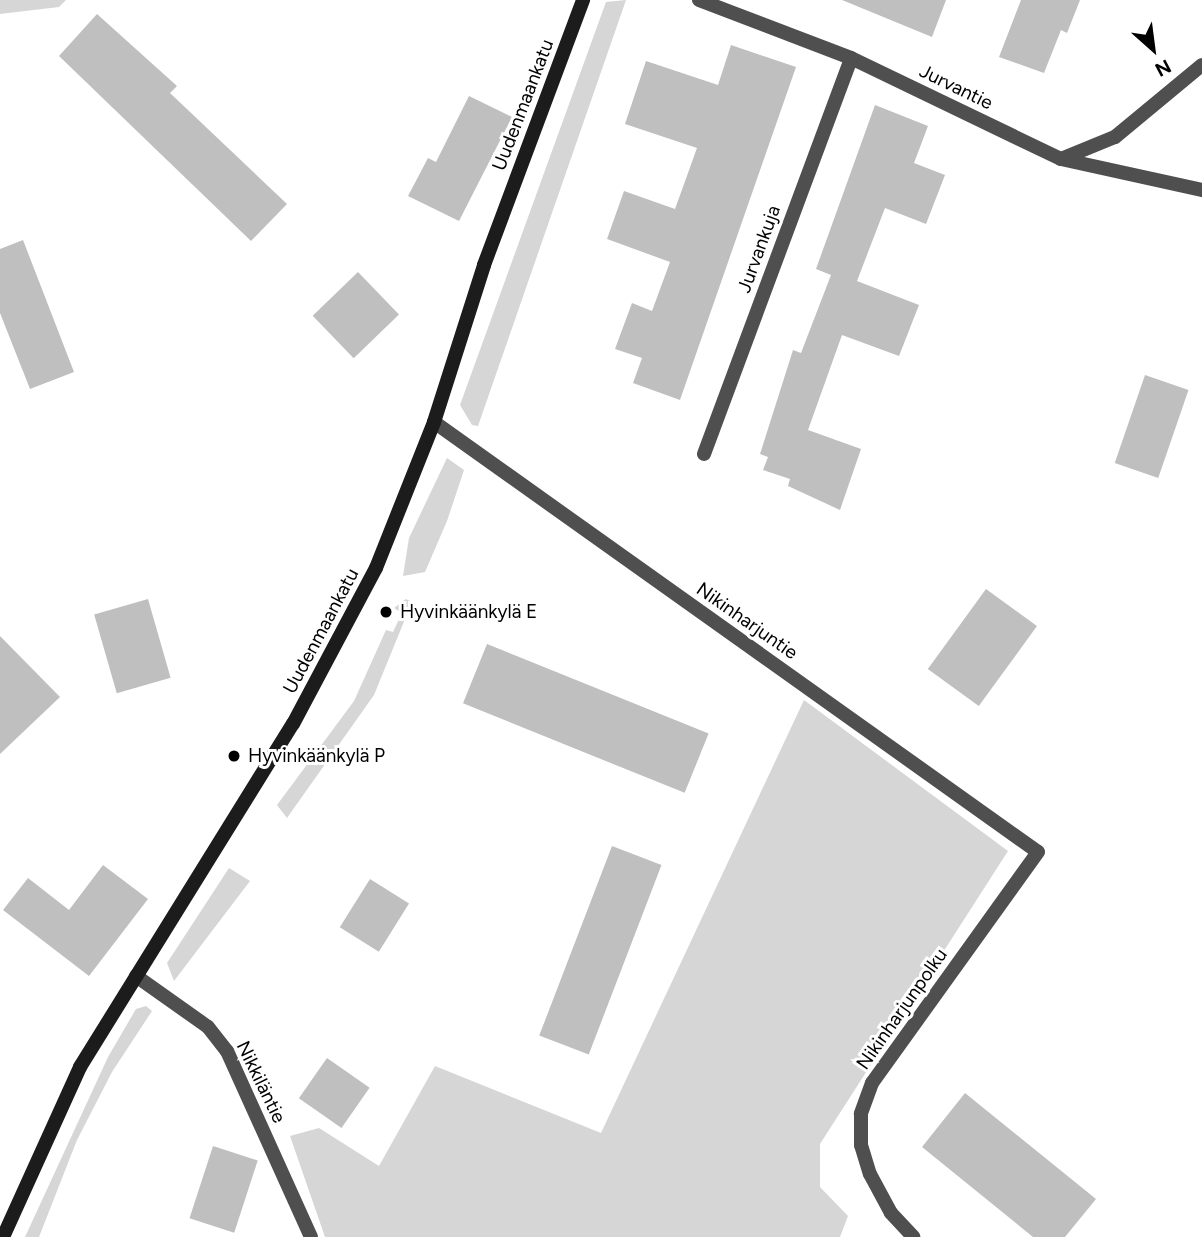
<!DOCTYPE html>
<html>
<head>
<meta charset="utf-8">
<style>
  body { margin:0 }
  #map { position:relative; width:1202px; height:1237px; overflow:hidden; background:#fff; font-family:Figtree,sans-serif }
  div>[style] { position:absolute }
  .green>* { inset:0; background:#d6d6d6 }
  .building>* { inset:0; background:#bfbfbf; transform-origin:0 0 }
  .street>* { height:14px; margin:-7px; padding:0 7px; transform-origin:7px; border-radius:7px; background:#4f4f4f }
  .secondary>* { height:14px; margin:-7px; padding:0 7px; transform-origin:7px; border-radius:7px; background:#1c1c1c }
  .dots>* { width:19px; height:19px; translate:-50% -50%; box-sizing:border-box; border:4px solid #fff; border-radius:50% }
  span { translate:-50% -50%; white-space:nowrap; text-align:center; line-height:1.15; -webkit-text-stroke:6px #fff; paint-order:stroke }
  .street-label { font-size:19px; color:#000 }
  .poi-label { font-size:19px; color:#000 }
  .left { translate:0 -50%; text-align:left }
  .north { position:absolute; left:1118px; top:14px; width:70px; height:70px; -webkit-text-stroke:5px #fff; paint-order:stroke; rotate:152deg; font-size:19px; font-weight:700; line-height:28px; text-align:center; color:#000 }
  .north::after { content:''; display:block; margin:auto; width:24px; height:32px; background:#000; clip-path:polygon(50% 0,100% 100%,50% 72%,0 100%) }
</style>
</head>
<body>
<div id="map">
  <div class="green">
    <div style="clip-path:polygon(0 0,66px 0,59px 7px,0 14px)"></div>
    <div style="clip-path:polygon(626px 0,478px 426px,472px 425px,460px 405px,606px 2px)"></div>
    <div style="clip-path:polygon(447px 458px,464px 470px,447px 521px,425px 572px,403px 576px,409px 538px)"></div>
    <div style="clip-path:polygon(406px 599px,412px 602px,374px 695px,287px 818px,277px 805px,354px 701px,386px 630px,393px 632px,402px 613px,394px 608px)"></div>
    <div style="clip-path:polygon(804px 700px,1008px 851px,820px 1144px,820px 1187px,848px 1216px,840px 1237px,325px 1237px,290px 1136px,319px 1128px,379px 1166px,435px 1066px,601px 1133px)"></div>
    <div style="clip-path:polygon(229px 868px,250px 881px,174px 981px,167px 963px)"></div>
    <div style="clip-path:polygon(146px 1006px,152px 1011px,112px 1072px,77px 1140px,39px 1237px,25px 1237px,108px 1057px,136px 1009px)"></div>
  </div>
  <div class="building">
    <div style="clip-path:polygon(842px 0,946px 0,932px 37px)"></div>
    <div style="clip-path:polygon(1021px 0,1080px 0,1067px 33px,1061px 30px,1044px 73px,999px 57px)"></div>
    <div style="clip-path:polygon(97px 14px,177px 86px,170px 93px,287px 204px,251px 241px,59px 56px)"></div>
    <div style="clip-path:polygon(731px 45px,796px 67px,680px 400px,633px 383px,642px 358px,615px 349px,632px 303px,652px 311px,670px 262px,607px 239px,624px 191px,675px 209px,697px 148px,625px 124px,646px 61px,718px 85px)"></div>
    <div style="clip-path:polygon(469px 96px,512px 117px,459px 221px,408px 196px,428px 158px,436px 162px)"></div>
    <div style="clip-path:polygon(875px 105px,928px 126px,914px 163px,945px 175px,926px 224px,885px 208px,857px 281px,919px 305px,899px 356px,842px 335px,808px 430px,861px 449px,840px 510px,788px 486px,790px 479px,763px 470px,768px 457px,760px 454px,793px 350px,801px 353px,831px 275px,816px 269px)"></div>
    <div style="clip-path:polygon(23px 240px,74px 372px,30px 389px,0 313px,0 249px)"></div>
    <div style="left:358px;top:272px;width:59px;height:63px;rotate:46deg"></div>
    <div style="left:1145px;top:375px;width:46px;height:93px;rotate:19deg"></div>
    <div style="left:986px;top:589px;width:63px;height:99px;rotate:36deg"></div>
    <div style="left:148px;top:599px;width:82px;height:56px;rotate:74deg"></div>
    <div style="clip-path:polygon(0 636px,60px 697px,0 754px)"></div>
    <div style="left:487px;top:644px;width:239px;height:64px;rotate:22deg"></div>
    <div style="left:612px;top:846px;width:53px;height:203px;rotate:21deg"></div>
    <div style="clip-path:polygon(103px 865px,148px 899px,89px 976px,3px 910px,28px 878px,69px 910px)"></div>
    <div style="left:370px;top:879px;width:46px;height:57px;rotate:32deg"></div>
    <div style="left:327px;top:1058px;width:52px;height:49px;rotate:35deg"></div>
    <div style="clip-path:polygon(965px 1093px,1096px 1199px,1065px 1237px,1033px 1237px,922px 1147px)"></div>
    <div style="left:213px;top:1146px;width:47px;height:76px;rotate:18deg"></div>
  </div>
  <div class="street">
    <div style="left:699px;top:0;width:163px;rotate:20.9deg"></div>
    <div style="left:851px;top:58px;width:233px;rotate:25.7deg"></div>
    <div style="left:1061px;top:159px;width:144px;rotate:12.4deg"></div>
    <div style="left:1061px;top:159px;width:58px;rotate:-22.2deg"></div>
    <div style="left:1115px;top:137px;width:113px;rotate:-39.6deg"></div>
    <div style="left:434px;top:422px;width:741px;rotate:35.45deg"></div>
    <div style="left:1038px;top:852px;width:284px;rotate:125.7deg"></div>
    <div style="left:872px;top:1083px;width:33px;rotate:110deg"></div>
    <div style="left:861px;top:1114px;width:31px;rotate:90deg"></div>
    <div style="left:861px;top:1145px;width:30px;rotate:73deg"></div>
    <div style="left:870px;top:1174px;width:44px;rotate:61.7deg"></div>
    <div style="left:891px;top:1213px;width:33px;rotate:47deg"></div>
    <div style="left:704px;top:454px;width:422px;rotate:-69.6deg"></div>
    <div style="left:136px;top:976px;width:88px;rotate:35.3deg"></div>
    <div style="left:208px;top:1027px;width:31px;rotate:52deg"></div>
    <div style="left:227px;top:1051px;width:204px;rotate:65.7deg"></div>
  </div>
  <div class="secondary">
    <div style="left:3px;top:1237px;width:187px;rotate:-65.6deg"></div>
    <div style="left:80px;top:1067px;width:404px;rotate:-58.2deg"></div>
    <div style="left:293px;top:724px;width:177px;rotate:-62deg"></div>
    <div style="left:376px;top:568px;width:157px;rotate:-68.3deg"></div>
    <div style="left:434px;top:422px;width:165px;rotate:-72.3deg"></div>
    <div style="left:484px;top:265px;width:283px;rotate:-69.5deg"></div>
  </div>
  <div class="dots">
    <div style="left:386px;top:612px;background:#000"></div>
    <div style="left:234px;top:756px;background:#000"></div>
  </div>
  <div class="street-label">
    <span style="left:956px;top:87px;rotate:26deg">Jurvantie</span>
    <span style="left:523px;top:105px;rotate:-69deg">Uudenmaankatu</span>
    <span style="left:759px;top:249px;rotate:-70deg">Jurvankuja</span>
    <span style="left:747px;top:621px;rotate:35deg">Nikinharjuntie</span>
    <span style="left:321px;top:631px;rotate:-62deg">Uudenmaankatu</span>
    <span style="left:902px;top:1009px;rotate:-55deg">Nikinharjunpolku</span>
    <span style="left:261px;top:1082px;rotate:64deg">Nikkiläntie</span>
  </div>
  <div class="poi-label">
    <span class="left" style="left:400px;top:612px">Hyvinkäänkylä E</span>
    <span class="left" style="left:248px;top:756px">Hyvinkäänkylä P</span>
  </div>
  <div class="north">N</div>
</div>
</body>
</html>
